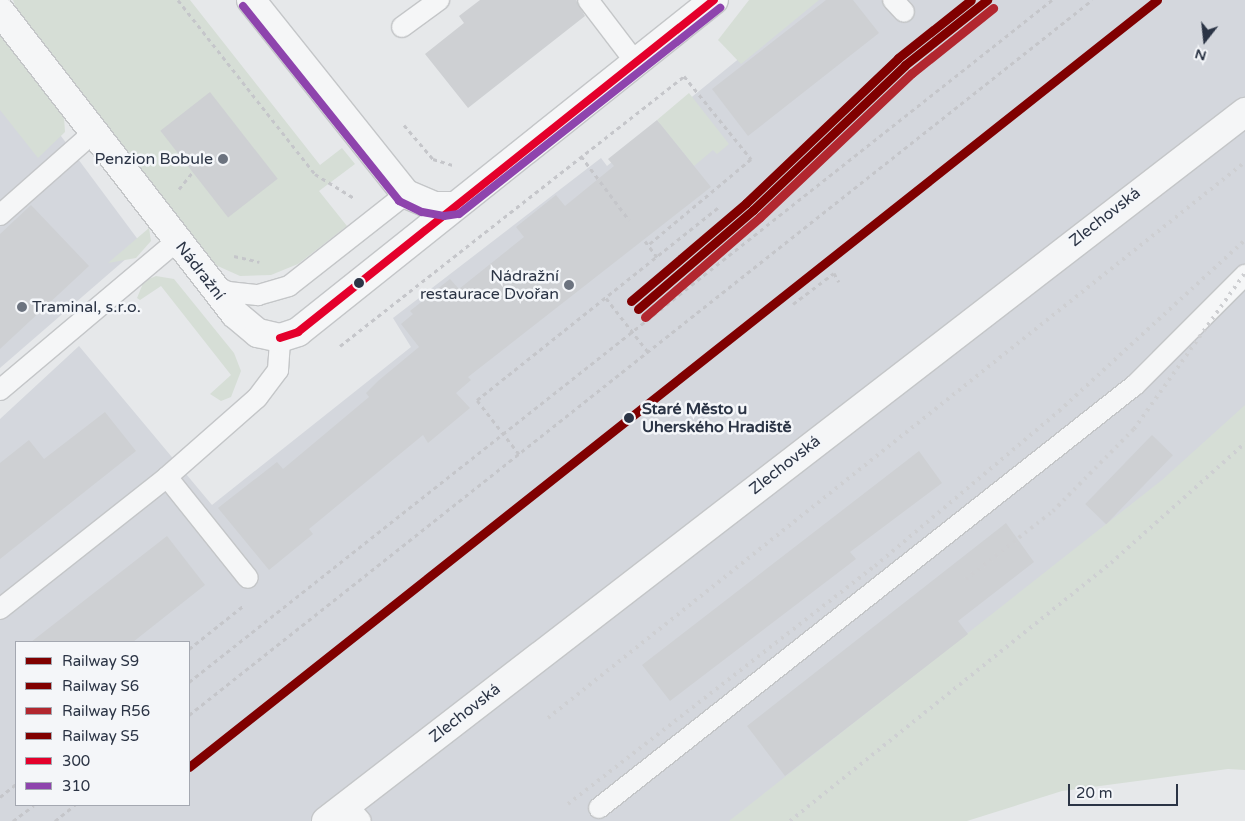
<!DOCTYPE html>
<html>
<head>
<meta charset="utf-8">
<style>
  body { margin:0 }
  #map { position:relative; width:1245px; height:821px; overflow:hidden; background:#e6e8ea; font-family:"Varela Round",sans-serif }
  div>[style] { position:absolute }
  .built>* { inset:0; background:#d4d7dd }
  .green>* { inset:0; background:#d6ded6 }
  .building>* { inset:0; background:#ced0d3; transform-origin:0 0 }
  .path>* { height:3px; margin-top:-1.5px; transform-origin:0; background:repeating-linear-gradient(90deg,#c5c6ca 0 4px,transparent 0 8px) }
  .roads { filter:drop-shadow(1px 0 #c4c6c8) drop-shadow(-1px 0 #c4c6c8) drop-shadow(0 1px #c4c6c8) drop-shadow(0 -1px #c4c6c8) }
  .lane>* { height:20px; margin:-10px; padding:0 10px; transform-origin:10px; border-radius:10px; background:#f5f6f7 }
  .street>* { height:28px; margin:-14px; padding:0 14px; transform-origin:14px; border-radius:14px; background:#f5f6f7 }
  .rail>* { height:4px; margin-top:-2px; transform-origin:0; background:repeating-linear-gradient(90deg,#cecfd2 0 2.5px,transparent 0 7.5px) }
  .bus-1>* { height:8px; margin:-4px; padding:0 4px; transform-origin:4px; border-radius:4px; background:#e4002b }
  .bus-2>* { height:8px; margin:-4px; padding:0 4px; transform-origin:4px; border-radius:4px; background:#8e44ad }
  .rail-1>* { height:9px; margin:-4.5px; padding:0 4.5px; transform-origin:4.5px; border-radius:4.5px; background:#800000 }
  .rail-2>* { height:9px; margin:-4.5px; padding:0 4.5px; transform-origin:4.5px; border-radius:4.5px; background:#800000 }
  .rail-3>* { height:9px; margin:-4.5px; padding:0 4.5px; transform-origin:4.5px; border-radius:4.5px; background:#b2272f }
  .rail-4>* { height:9px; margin:-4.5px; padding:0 4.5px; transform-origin:4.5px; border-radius:4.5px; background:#800000 }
  .dots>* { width:14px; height:14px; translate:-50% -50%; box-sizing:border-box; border:2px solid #f4f6f9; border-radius:50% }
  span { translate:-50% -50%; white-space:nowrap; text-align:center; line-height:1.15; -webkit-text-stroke:5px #f4f6f9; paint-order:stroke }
  .poi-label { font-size:16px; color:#2b3445 }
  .right { translate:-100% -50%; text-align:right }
  .left { translate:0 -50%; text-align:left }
  .street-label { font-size:16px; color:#2b3445 }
  .stop-label { font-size:16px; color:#2b3445; font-weight:700 }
  .legend { position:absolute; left:15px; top:641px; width:175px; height:165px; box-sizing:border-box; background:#f4f6f9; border:1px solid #a4a8b1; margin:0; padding:6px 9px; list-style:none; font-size:15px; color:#2b3445 }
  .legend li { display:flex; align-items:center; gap:10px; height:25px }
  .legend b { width:25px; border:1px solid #a4a8b1 }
  .north { position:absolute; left:1180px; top:15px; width:50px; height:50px; -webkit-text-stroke:4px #f4f6f9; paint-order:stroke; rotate:196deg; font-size:14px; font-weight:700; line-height:20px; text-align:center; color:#2b3445 }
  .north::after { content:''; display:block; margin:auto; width:18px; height:22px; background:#2b3445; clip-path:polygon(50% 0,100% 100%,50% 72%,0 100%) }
  .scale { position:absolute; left:1068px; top:784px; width:110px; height:22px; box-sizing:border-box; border:2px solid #2b3445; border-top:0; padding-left:6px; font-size:15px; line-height:18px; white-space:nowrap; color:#2b3445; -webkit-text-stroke:4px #f4f6f9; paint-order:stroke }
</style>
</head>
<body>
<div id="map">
  <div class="built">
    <div style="clip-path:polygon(evenodd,811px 0,1245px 0,1245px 532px,852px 821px,0 821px,0 419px,79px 346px,212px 505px,411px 347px,393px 318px,601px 158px,607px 166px,811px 0,16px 642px,189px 642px,189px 805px,16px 805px,16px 642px)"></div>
    <div style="clip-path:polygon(0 54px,142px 245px,0 368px)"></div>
  </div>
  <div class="green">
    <div style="clip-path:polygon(13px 0,190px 0,320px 165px,342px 148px,355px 164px,319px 191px,347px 226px,298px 264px,271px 275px,240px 276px,211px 263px,19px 17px)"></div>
    <div style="clip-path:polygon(749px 0,819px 0,741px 64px,718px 40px)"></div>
    <div style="clip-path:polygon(0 34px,64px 117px,65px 132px,38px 158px,0 110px)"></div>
    <div style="clip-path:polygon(689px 93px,729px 144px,717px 154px,713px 150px,694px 166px,657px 120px)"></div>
    <div style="clip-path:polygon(149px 228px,151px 241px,136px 258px,108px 263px)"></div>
    <div style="clip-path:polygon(156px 276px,174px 279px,234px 353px,241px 371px,231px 397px,221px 401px,210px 394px,231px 375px,161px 286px,140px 300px,137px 298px,144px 281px)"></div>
    <div style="clip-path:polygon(1245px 405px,1245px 770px,1228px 769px,1062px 791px,967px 821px,729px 821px,1162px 480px)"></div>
  </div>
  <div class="building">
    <div style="clip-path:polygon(480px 0,576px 0,585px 16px,468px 108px,425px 54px,464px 23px,459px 16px)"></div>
    <div style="clip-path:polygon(826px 0,853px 0,879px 33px,748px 136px,712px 89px)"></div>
    <div style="left:210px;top:92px;width:110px;height:63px;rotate:52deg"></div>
    <div style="clip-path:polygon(657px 120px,711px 187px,468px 377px,471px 380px,456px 393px,470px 408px,428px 443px,423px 435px,309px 529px,313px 534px,269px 570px,218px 508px,277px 462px,283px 469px,369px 397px,366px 393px,378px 381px,419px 347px,401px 324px,413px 314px,410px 311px,450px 279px,459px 289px,524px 237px,516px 227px,556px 195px,565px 206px,614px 166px,608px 159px)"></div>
    <div style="clip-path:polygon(31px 205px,89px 266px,0 349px,0 234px)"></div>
    <div style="clip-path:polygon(105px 412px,136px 451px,0 559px,0 463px,29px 440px,44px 459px)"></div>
    <div style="left:1152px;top:435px;width:29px;height:96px;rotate:44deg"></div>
    <div style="clip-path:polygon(919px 451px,942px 483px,850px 552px,856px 559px,670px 701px,642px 665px)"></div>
    <div style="clip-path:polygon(1006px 523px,1034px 562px,958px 621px,968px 634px,785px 776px,747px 726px)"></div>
    <div style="clip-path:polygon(167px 536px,205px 585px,133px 642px,31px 642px)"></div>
  </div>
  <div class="path">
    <div style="left:178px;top:0;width:221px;rotate:51.8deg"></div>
    <div style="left:315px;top:174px;width:46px;rotate:31.6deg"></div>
    <div style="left:404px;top:125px;width:45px;rotate:49.5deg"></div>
    <div style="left:433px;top:159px;width:21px;rotate:17deg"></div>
    <div style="left:581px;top:156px;width:80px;rotate:53.1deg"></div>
    <div style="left:179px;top:189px;width:21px;rotate:-51deg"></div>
    <div style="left:645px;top:241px;width:20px;rotate:53deg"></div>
    <div style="left:234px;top:256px;width:26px;rotate:13deg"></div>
    <div style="left:606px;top:298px;width:68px;rotate:52.1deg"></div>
    <div style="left:793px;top:304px;width:51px;rotate:-37.1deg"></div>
    <div style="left:834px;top:273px;width:10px;rotate:61deg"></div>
    <div style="left:340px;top:346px;width:437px;rotate:-38.1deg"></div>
    <div style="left:684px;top:76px;width:107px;rotate:51.1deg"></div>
    <div style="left:751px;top:159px;width:134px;rotate:140.1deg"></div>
    <div style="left:519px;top:454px;width:68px;rotate:-127.9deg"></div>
    <div style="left:477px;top:400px;width:311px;rotate:-38.6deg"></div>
    <div style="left:189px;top:649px;width:69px;rotate:-38.5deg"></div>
    <div style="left:189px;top:682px;width:1100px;rotate:-38.32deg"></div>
    <div style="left:189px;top:715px;width:1152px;rotate:-38.37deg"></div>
    <div style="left:0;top:797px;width:21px;rotate:-39deg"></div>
    <div style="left:13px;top:821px;width:26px;rotate:-37deg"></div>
    <div style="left:55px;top:821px;width:26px;rotate:-39deg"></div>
  </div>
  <div class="roads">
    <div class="lane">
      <div style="left:588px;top:0;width:79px;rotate:52.7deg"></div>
      <div style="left:893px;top:0;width:16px;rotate:47deg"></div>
      <div style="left:402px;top:27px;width:46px;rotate:-36.1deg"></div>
      <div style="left:0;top:215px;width:125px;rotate:-41.4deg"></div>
      <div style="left:211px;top:284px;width:19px;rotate:25deg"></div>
      <div style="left:228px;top:292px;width:30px;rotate:6deg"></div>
      <div style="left:258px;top:295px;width:32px;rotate:-16deg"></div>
      <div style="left:289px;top:286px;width:149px;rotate:-38.2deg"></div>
      <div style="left:0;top:390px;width:231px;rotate:-40.1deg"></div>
      <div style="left:167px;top:477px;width:129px;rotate:51.3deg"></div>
      <div style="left:0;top:609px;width:213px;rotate:-38.3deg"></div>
      <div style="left:167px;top:477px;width:120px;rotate:-41.3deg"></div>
      <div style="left:257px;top:398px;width:35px;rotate:-53deg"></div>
      <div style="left:278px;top:370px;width:32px;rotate:-86deg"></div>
      <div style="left:347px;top:805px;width:21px;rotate:49deg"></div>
      <div style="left:599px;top:808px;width:683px;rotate:-38.28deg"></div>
      <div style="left:1135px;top:385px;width:156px;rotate:-45deg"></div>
    </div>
    <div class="street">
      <div style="left:251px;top:0;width:248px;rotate:51.4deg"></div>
      <div style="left:406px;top:194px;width:30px;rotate:23deg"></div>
      <div style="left:434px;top:206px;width:19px"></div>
      <div style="left:0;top:11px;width:383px;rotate:52.2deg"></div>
      <div style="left:235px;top:314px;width:30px;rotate:40deg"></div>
      <div style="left:258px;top:333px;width:23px;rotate:13deg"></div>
      <div style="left:280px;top:338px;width:19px;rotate:-18deg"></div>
      <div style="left:298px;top:332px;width:532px;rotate:-38.59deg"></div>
      <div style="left:326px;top:821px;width:1161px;rotate:-37.65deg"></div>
    </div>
  </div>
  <div class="rail">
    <div style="left:966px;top:579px;width:110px;rotate:-38deg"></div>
    <div style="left:1053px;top:511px;width:115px;rotate:-45.4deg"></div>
    <div style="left:1134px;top:429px;width:191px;rotate:-54.6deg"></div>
    <div style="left:548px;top:718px;width:892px;rotate:-38.58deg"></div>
    <div style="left:568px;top:804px;width:388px;rotate:-37.8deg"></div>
    <div style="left:875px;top:566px;width:241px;rotate:-40.1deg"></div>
    <div style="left:1059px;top:411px;width:253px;rotate:-42.6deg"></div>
    <div style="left:790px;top:821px;width:412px;rotate:-38.8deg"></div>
    <div style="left:1111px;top:563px;width:180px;rotate:-41.8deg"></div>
  </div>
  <div class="bus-1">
    <div style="left:280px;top:338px;width:19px;rotate:-18deg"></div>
    <div style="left:298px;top:332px;width:532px;rotate:-38.59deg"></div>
  </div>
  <div class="bus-2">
    <div style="left:243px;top:6px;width:250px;rotate:51.3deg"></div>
    <div style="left:399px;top:201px;width:25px;rotate:26deg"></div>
    <div style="left:422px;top:212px;width:22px;rotate:10deg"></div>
    <div style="left:444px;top:216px;width:15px;rotate:-8deg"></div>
    <div style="left:459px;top:214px;width:333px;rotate:-38.3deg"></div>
  </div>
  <div class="rail-1">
    <div style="left:189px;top:767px;width:1235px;rotate:-38.39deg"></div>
  </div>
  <div class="rail-2">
    <div style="left:638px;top:309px;width:152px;rotate:-40.7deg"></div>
    <div style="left:753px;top:210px;width:210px;rotate:-43.6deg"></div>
    <div style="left:905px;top:65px;width:105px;rotate:-38.4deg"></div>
  </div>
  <div class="rail-3">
    <div style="left:645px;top:317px;width:152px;rotate:-41deg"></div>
    <div style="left:760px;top:217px;width:209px;rotate:-43.5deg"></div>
    <div style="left:912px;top:73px;width:104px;rotate:-38.7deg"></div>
  </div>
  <div class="rail-4">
    <div style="left:631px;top:301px;width:151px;rotate:-40.4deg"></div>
    <div style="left:746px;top:203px;width:210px;rotate:-43.6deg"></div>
    <div style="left:898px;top:58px;width:93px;rotate:-38.5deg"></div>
  </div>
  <div class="dots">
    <div style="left:223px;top:159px;background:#6c737f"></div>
    <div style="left:359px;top:283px;background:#2b3445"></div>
    <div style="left:569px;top:285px;background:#6c737f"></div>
    <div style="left:22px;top:307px;background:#6c737f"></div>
    <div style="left:629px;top:418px;background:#2b3445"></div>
  </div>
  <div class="poi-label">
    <span class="right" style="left:213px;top:159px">Penzion Bobule</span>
    <span class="right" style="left:559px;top:285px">Nádražní<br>restaurace Dvořan</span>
    <span class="left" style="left:32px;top:307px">Traminal, s.r.o.</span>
  </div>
  <div class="street-label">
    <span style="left:1105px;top:217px;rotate:-38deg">Zlechovská</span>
    <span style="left:200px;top:271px;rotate:52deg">Nádražní</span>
    <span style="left:785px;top:465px;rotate:-38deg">Zlechovská</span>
    <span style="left:465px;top:713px;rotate:-38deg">Zlechovská</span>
  </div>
  <div class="stop-label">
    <span class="left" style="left:642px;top:418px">Staré Město u<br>Uherského Hradiště</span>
  </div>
  <ul class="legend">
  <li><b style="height:6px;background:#800000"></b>Railway S9</li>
  <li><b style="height:6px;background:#800000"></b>Railway S6</li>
  <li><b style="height:6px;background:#b2272f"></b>Railway R56</li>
  <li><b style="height:6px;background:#800000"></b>Railway S5</li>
  <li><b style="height:6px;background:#e4002b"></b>300</li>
  <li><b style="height:6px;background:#8e44ad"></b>310</li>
  </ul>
  <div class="north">N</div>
  <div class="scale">20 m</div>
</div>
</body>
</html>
